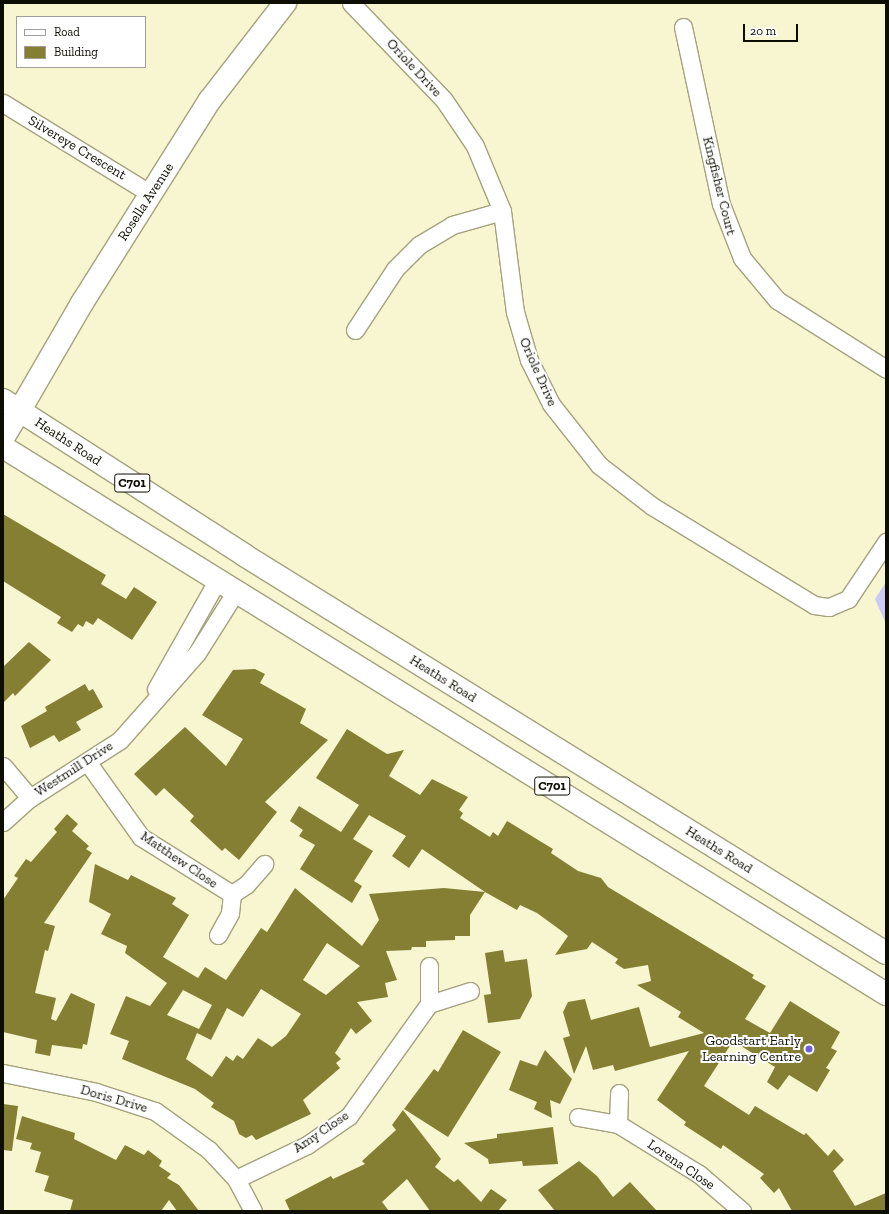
<!DOCTYPE html>
<html>
<head>
<meta charset="utf-8">
<style>
  body { margin:0 }
  #map { position:relative; width:889px; height:1214px; overflow:hidden; background:#f8f6d0; font-family:"Zilla Slab",serif }
  div>[style] { position:absolute }
  .green>* { inset:0; background:#cbc9f8 }
  .building>* { inset:0; background:#847f33 }
  .roads { filter:drop-shadow(1px 0 #a4a27e) drop-shadow(-1px 0 #a4a27e) drop-shadow(0 1px #a4a27e) drop-shadow(0 -1px #a4a27e) }
  .minor>* { height:17px; margin:-8.5px; padding:0 8.5px; transform-origin:8.5px; border-radius:8.5px; background:#fff }
  .tertiary>* { height:22px; margin:-11px; padding:0 11px; transform-origin:11px; border-radius:11px; background:#fff }
  .primary>* { height:22px; margin:-11px; padding:0 11px; transform-origin:11px; border-radius:11px; background:#fff }
  .dots>* { width:11px; height:11px; translate:-50% -50%; box-sizing:border-box; border:2px solid #fff; border-radius:50% }
  span { translate:-50% -50%; white-space:nowrap; text-align:center; line-height:1.15; -webkit-text-stroke:4px #fff; paint-order:stroke }
  .shield-label span { padding:1px 3px; background:#fff; border:1px solid; border-radius:3px; -webkit-text-stroke-width:0 }
  .shield-label { font-size:13px; color:#0e0d02; font-weight:700 }
  .street-label { font-size:14px; color:#0e0d02 }
  .poi-label { font-size:14px; color:#0e0d02 }
  .right { translate:-100% -50%; text-align:right }
  .frame { position:absolute; inset:0; border:4px solid #0e0d02; pointer-events:none }
  .legend { position:absolute; left:16px; top:16px; width:130px; height:52px; box-sizing:border-box; background:#fff; border:1px solid #9f9e9a; margin:0; padding:5px 7px; list-style:none; font-size:12px; color:#0e0d02 }
  .legend li { display:flex; align-items:center; gap:8px; height:20px }
  .legend b { width:20px; border:1px solid #9f9e9a }
  .scale { position:absolute; left:743px; top:24px; width:55px; height:18px; box-sizing:border-box; border:2px solid #0e0d02; border-top:0; padding-left:5px; font-size:12px; line-height:14px; white-space:nowrap; color:#0e0d02; -webkit-text-stroke:3px #fff; paint-order:stroke }
</style>
</head>
<body>
<div id="map">
  <div class="green">
    <div style="clip-path:polygon(886px 582px,886px 624px,875px 599px)"></div>
  </div>
  <div class="building">
    <div style="clip-path:polygon(3px 514px,106px 575px,101px 584px,126px 599px,134px 587px,157px 602px,132px 640px,98px 618px,93px 625px,86px 621px,83px 627px,78px 624px,72px 632px,57px 623px,61px 617px,3px 581px)"></div>
    <div style="clip-path:polygon(29px 642px,51px 660px,15px 696px,13px 693px,3px 703px,3px 667px)"></div>
    <div style="clip-path:polygon(255px 669px,265px 674px,260px 683px,306px 709px,300px 723px,328px 740px,265px 802px,277px 812px,239px 860px,225px 848px,222px 851px,190px 821px,194px 816px,164px 788px,156px 796px,134px 774px,185px 727px,226px 766px,243px 739px,202px 715px,233px 670px)"></div>
    <div style="clip-path:polygon(85px 684px,89px 691px,93px 689px,103px 707px,76px 722px,81px 730px,59px 742px,54px 735px,30px 748px,21px 726px,47px 711px,45px 707px)"></div>
    <div style="clip-path:polygon(347px 729px,387px 754px,404px 750px,389px 776px,420px 795px,432px 779px,468px 797px,459px 810px,463px 813px,460px 818px,490px 837px,493px 832px,498px 836px,507px 821px,553px 849px,551px 853px,578px 871px,601px 878px,608px 887px,754px 975px,752px 978px,766px 986px,745px 1019px,770px 1033px,790px 1001px,840px 1032px,831px 1048px,837px 1051px,826px 1068px,830px 1070px,817px 1092px,789px 1075px,778px 1090px,767px 1082px,775px 1067px,733px 1041px,704px 1086px,749px 1115px,755px 1106px,804px 1135px,806px 1133px,828px 1156px,834px 1149px,844px 1160px,833px 1171px,855px 1206px,886px 1193px,886px 1211px,792px 1211px,779px 1188px,774px 1193px,760px 1178px,764px 1174px,723px 1145px,721px 1149px,684px 1125px,686px 1122px,657px 1100px,689px 1051px,615px 1071px,613px 1065px,593px 1070px,586px 1046px,574px 1074px,563px 1038px,570px 1036px,563px 1012px,568px 1002px,585px 999px,591px 1020px,639px 1007px,650px 1047px,704px 1033px,678px 1017px,681px 1012px,637px 985px,651px 981px,648px 965px,624px 969px,615px 963px,618px 959px,592px 942px,587px 949px,555px 955px,568px 936px,563px 932px,537px 913px,520px 905px,517px 910px,485px 892px,422px 849px,409px 868px,392px 856px,406px 836px,369px 815px,353px 839px,373px 851px,354px 881px,362px 886px,352px 903px,300px 869px,315px 845px,299px 836px,303px 830px,290px 821px,299px 806px,341px 832px,359px 805px,316px 778px)"></div>
    <div style="clip-path:polygon(67px 814px,78px 824px,72px 831px,89px 846px,86px 849px,92px 853px,44px 923px,55px 926px,48px 951px,45px 950px,35px 993px,56px 998px,51px 1019px,56px 1021px,71px 993px,95px 1004px,87px 1045px,83px 1044px,82px 1049px,52px 1045px,50px 1056px,35px 1053px,37px 1040px,3px 1032px,3px 900px,18px 878px,14px 876px,26px 859px,31px 862px,57px 832px,54px 829px)"></div>
    <div style="clip-path:polygon(evenodd,95px 864px,128px 880px,131px 875px,176px 898px,172px 904px,189px 915px,163px 957px,198px 978px,205px 967px,226px 980px,261px 928px,267px 932px,295px 888px,362px 946px,379px 920px,369px 894px,444px 888px,485px 892px,470px 915px,470px 936px,455px 936px,455px 940px,426px 941px,426px 947px,412px 947px,411px 950px,386px 951px,397px 980px,385px 983px,388px 997px,357px 1002px,372px 1021px,356px 1034px,351px 1028px,335px 1053px,341px 1059px,336px 1063px,340px 1068px,303px 1100px,311px 1114px,256px 1140px,252px 1135px,246px 1138px,239px 1134px,234px 1121px,211px 1107px,214px 1103px,195px 1089px,122px 1059px,129px 1041px,110px 1034px,126px 996px,150px 1006px,167px 983px,125px 953px,127px 946px,101px 934px,111px 914px,89px 902px,95px 864px,327px 943px,360px 966px,326px 995px,303px 980px,327px 943px,95px 864px,261px 989px,301px 1014px,286px 1036px,272px 1047px,258px 1038px,243px 1059px,237px 1055px,233px 1061px,226px 1056px,212px 1077px,186px 1059px,197px 1033px,211px 1040px,227px 1008px,243px 1017px,261px 989px,95px 864px,183px 990px,212px 1005px,199px 1029px,167px 1015px,183px 990px)"></div>
    <div style="clip-path:polygon(503px 950px,505px 962px,527px 959px,532px 996px,520px 1019px,488px 1023px,484px 995px,491px 994px,485px 953px)"></div>
    <div style="clip-path:polygon(463px 1030px,501px 1052px,448px 1137px,404px 1109px,434px 1069px,438px 1072px)"></div>
    <div style="clip-path:polygon(545px 1050px,572px 1079px,560px 1104px,550px 1100px,552px 1118px,534px 1109px,537px 1102px,509px 1090px,520px 1060px,537px 1066px)"></div>
    <div style="clip-path:polygon(3px 1104px,18px 1106px,12px 1151px,3px 1150px)"></div>
    <div style="clip-path:polygon(403px 1110px,441px 1159px,435px 1167px,454px 1182px,458px 1179px,481px 1202px,491px 1189px,507px 1200px,498px 1211px,430px 1211px,407px 1179px,382px 1202px,389px 1211px,290px 1211px,285px 1200px,331px 1176px,333px 1179px,365px 1164px,362px 1161px,396px 1130px,392px 1125px)"></div>
    <div style="clip-path:polygon(22px 1116px,75px 1133px,74px 1139px,116px 1160px,125px 1145px,144px 1155px,148px 1150px,162px 1161px,159px 1166px,171px 1174px,167px 1178px,179px 1185px,199px 1211px,177px 1211px,169px 1200px,161px 1211px,70px 1211px,73px 1200px,44px 1191px,49px 1176px,35px 1172px,41px 1152px,30px 1149px,32px 1143px,16px 1139px)"></div>
    <div style="clip-path:polygon(553px 1127px,558px 1164px,523px 1166px,522px 1161px,489px 1164px,488px 1159px,464px 1143px,497px 1138px,497px 1134px)"></div>
    <div style="clip-path:polygon(579px 1161px,597px 1176px,613px 1197px,630px 1182px,657px 1211px,555px 1211px,538px 1190px)"></div>
  </div>
  <div class="roads">
    <div class="minor">
      <div style="left:351px;top:3px;width:134px;rotate:46.2deg"></div>
      <div style="left:444px;top:100px;width:55px;rotate:56deg"></div>
      <div style="left:475px;top:146px;width:70px;rotate:67.4deg"></div>
      <div style="left:502px;top:211px;width:102px;rotate:82.7deg"></div>
      <div style="left:515px;top:312px;width:50px;rotate:73.7deg"></div>
      <div style="left:529px;top:360px;width:49px;rotate:63.4deg"></div>
      <div style="left:551px;top:404px;width:78px;rotate:51.8deg"></div>
      <div style="left:599px;top:465px;width:67px;rotate:37.7deg"></div>
      <div style="left:652px;top:506px;width:190px;rotate:31.4deg"></div>
      <div style="left:814px;top:605px;width:15px;rotate:8deg"></div>
      <div style="left:829px;top:607px;width:21px;rotate:-23deg"></div>
      <div style="left:848px;top:599px;width:69px;rotate:-56.3deg"></div>
      <div style="left:683px;top:27px;width:181px;rotate:77.9deg"></div>
      <div style="left:721px;top:204px;width:58px;rotate:68.7deg"></div>
      <div style="left:742px;top:258px;width:55px;rotate:50.2deg"></div>
      <div style="left:777px;top:300px;width:129px;rotate:32.3deg"></div>
      <div style="left:3px;top:103px;width:174px;rotate:31.6deg"></div>
      <div style="left:355px;top:330px;width:73px;rotate:-56.7deg"></div>
      <div style="left:395px;top:269px;width:34px;rotate:-45deg"></div>
      <div style="left:419px;top:245px;width:39px;rotate:-31deg"></div>
      <div style="left:452px;top:225px;width:52px;rotate:-15.6deg"></div>
      <div style="left:156px;top:689px;width:126px;rotate:-60.6deg"></div>
      <div style="left:88px;top:763px;width:91px;rotate:54.4deg"></div>
      <div style="left:141px;top:837px;width:107px;rotate:32.1deg"></div>
      <div style="left:3px;top:766px;width:42px;rotate:49.8deg"></div>
      <div style="left:3px;top:822px;width:36px;rotate:-42deg"></div>
      <div style="left:30px;top:798px;width:107px;rotate:-32.8deg"></div>
      <div style="left:120px;top:740px;width:116px;rotate:-48.5deg"></div>
      <div style="left:197px;top:653px;width:73px;rotate:-57.8deg"></div>
      <div style="left:232px;top:894px;width:17px;rotate:-33deg"></div>
      <div style="left:246px;top:885px;width:28px;rotate:-49deg"></div>
      <div style="left:218px;top:935px;width:25px;rotate:-61deg"></div>
      <div style="left:230px;top:913px;width:19px;rotate:-84deg"></div>
      <div style="left:429px;top:966px;width:38px;rotate:90deg"></div>
      <div style="left:429px;top:1004px;width:43px;rotate:-17.6deg"></div>
      <div style="left:3px;top:1073px;width:95px;rotate:11.5deg"></div>
      <div style="left:96px;top:1092px;width:62px;rotate:17.9deg"></div>
      <div style="left:155px;top:1111px;width:67px;rotate:35.8deg"></div>
      <div style="left:209px;top:1150px;width:40px;rotate:47deg"></div>
      <div style="left:236px;top:1179px;width:36px;rotate:62deg"></div>
      <div style="left:578px;top:1117px;width:41px;rotate:9.9deg"></div>
      <div style="left:618px;top:1124px;width:31px;rotate:-88deg"></div>
      <div style="left:618px;top:1124px;width:95px;rotate:31.7deg"></div>
      <div style="left:699px;top:1174px;width:57px;rotate:40.7deg"></div>
      <div style="left:236px;top:1179px;width:79px;rotate:-25.6deg"></div>
      <div style="left:307px;top:1145px;width:51px;rotate:-34.6deg"></div>
      <div style="left:349px;top:1116px;width:138px;rotate:-54.5deg"></div>
    </div>
    <div class="tertiary">
      <div style="left:20px;top:410px;width:124px;rotate:-59.9deg"></div>
      <div style="left:82px;top:303px;width:240px;rotate:-57.8deg"></div>
      <div style="left:210px;top:100px;width:123px;rotate:-52.3deg"></div>
    </div>
    <div class="primary">
      <div style="left:3px;top:400px;width:287px;rotate:32.7deg"></div>
      <div style="left:244px;top:555px;width:755px;rotate:31.8deg"></div>
      <div style="left:3px;top:438px;width:33px;rotate:-59deg"></div>
      <div style="left:3px;top:447px;width:1039px;rotate:31.78deg"></div>
    </div>
  </div>
  <div class="dots">
    <div style="left:809px;top:1049px;background:#725ed8"></div>
  </div>
  <div class="shield-label">
    <span style="left:132px;top:483px">C701</span>
    <span style="left:552px;top:786px">C701</span>
  </div>
  <div class="street-label">
    <span style="left:414px;top:68px;rotate:47deg">Oriole Drive</span>
    <span style="left:77px;top:148px;rotate:31deg">Silvereye Crescent</span>
    <span style="left:719px;top:186px;rotate:76deg">Kingfisher Court</span>
    <span style="left:146px;top:202px;rotate:-57deg">Rosella Avenue</span>
    <span style="left:538px;top:372px;rotate:66deg">Oriole Drive</span>
    <span style="left:68px;top:442px;rotate:33deg">Heaths Road</span>
    <span style="left:443px;top:679px;rotate:32deg">Heaths Road</span>
    <span style="left:74px;top:769px;rotate:-33deg">Westmill Drive</span>
    <span style="left:719px;top:850px;rotate:32deg">Heaths Road</span>
    <span style="left:179px;top:860px;rotate:34deg">Matthew Close</span>
    <span style="left:114px;top:1099px;rotate:16deg">Doris Drive</span>
    <span style="left:321px;top:1132px;rotate:-34deg">Amy Close</span>
    <span style="left:681px;top:1165px;rotate:34deg">Lorena Close</span>
  </div>
  <div class="poi-label">
    <span class="right" style="left:801px;top:1049px">Goodstart Early<br>Learning Centre</span>
  </div>
  <div class="frame"></div>
  <ul class="legend">
  <li><b style="height:5px;background:#fff"></b>Road</li>
  <li><b style="height:11px;background:#847f33"></b>Building</li>
  </ul>
  <div class="scale">20 m</div>
</div>
</body>
</html>
